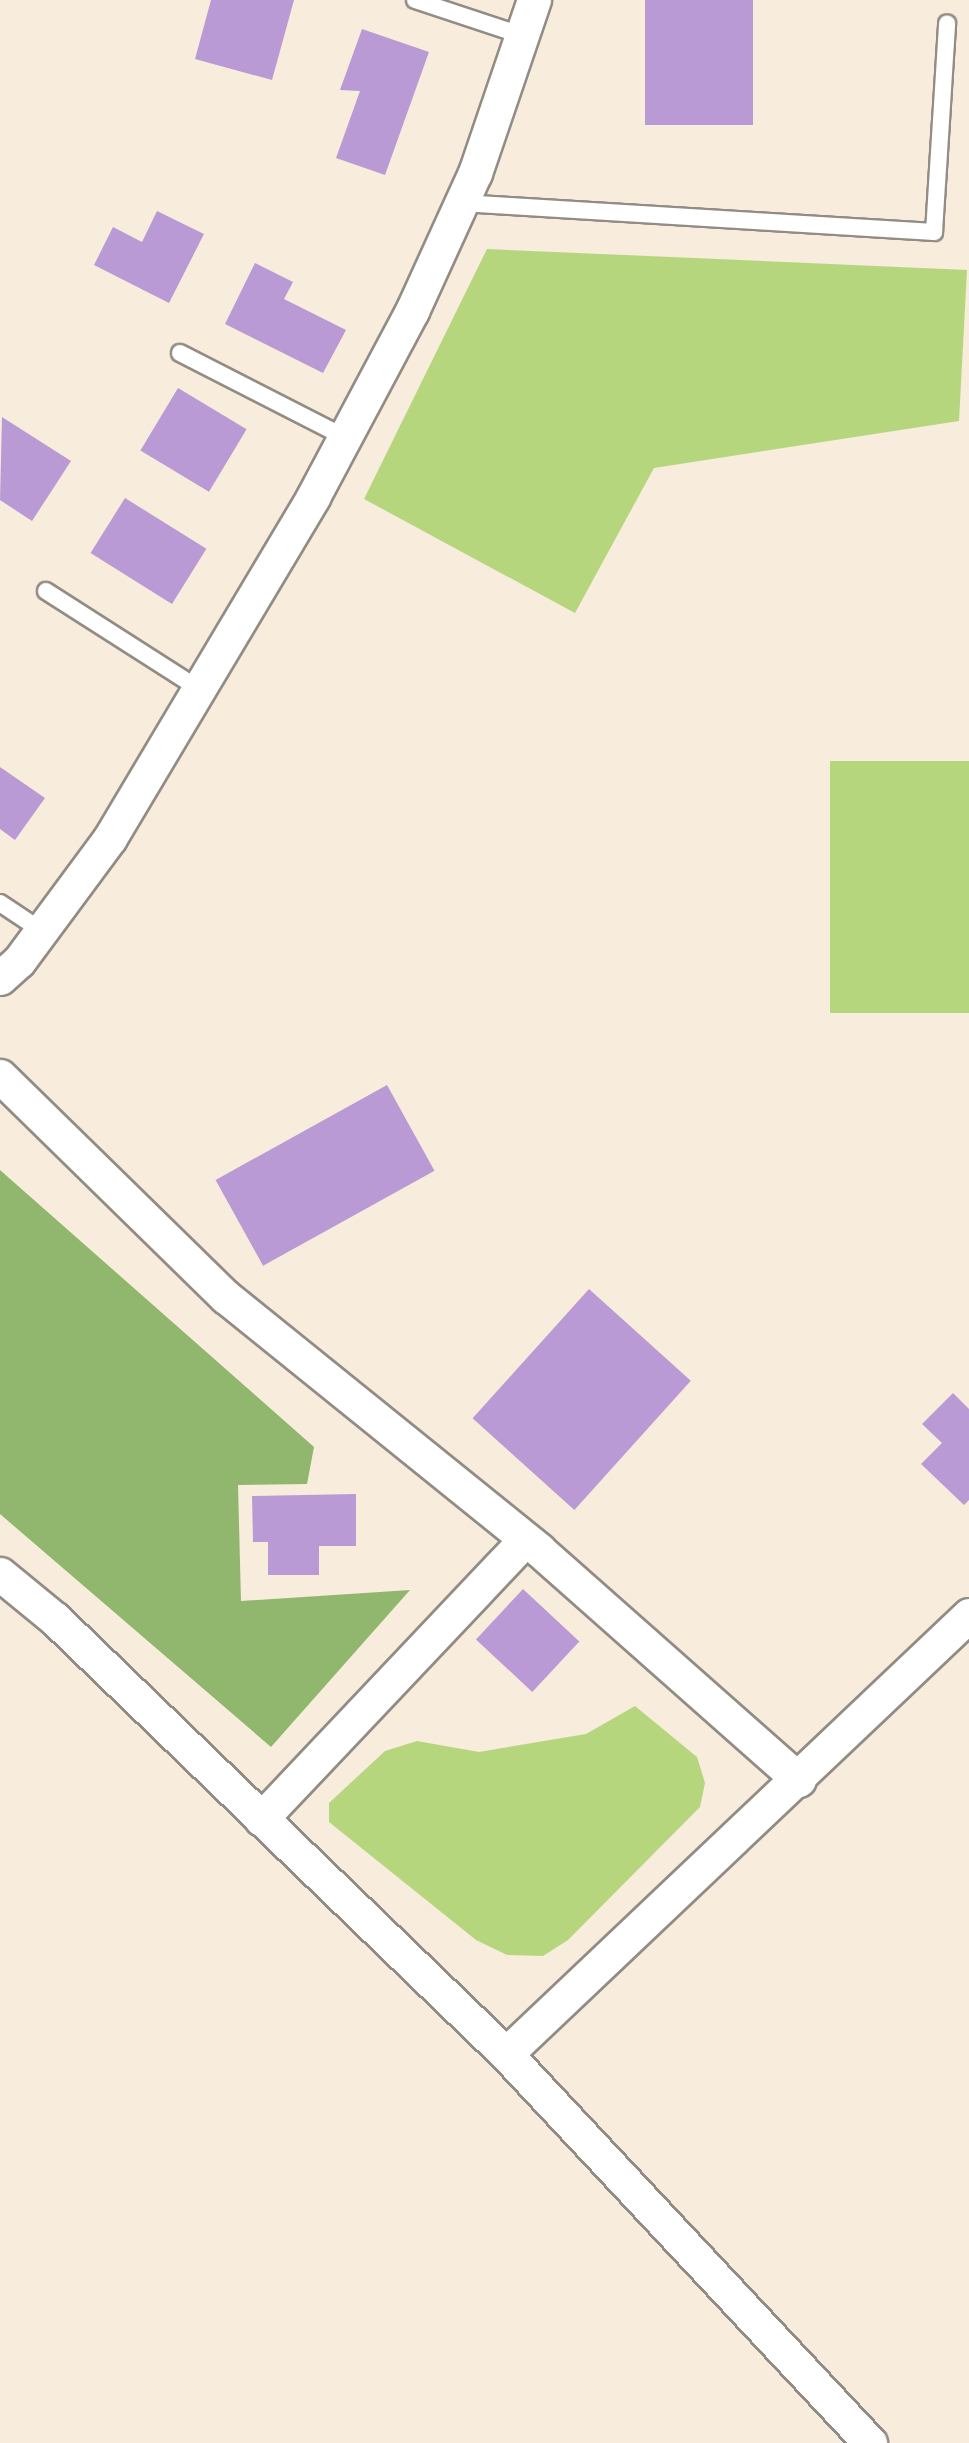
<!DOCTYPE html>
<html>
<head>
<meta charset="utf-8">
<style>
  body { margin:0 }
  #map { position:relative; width:969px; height:2443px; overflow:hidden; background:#f8ecdc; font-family:Alegreya,serif }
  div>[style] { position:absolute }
  .green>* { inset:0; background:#b6d67e; transform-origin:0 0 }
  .forest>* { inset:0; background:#90b76d }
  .building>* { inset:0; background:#b99ad5; transform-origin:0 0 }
  .roads { filter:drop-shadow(2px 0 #928c84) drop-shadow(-2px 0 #928c84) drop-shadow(0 2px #928c84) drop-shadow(0 -2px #928c84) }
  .service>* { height:16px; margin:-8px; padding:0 8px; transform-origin:8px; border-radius:8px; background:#fff }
  .minor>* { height:33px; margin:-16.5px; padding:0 16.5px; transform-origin:16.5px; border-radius:16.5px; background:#fff }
  .tertiary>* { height:33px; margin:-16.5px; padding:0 16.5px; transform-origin:16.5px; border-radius:16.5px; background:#fff }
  span { translate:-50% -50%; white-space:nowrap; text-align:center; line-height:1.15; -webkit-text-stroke:4.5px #fff; paint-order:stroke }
</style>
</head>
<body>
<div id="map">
  <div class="green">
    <div style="clip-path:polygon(487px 249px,967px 270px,959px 421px,654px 468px,575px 613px,364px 499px)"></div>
    <div style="left:969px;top:761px;width:252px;height:139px;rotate:90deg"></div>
    <div style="clip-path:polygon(635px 1706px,697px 1757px,705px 1783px,700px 1807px,568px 1940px,543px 1956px,507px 1955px,476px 1940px,329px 1822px,329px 1803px,385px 1751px,417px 1741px,479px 1752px,586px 1734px)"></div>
  </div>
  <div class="forest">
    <div style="clip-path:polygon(0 1170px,314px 1447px,307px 1484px,238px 1485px,241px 1601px,410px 1590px,271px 1747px,0 1514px)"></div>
  </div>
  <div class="building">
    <div style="clip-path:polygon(211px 0,294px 0,272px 80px,195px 59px)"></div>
    <div style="left:753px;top:0;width:125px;height:108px;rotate:90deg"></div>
    <div style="clip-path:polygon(362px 29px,429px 52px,385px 175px,336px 158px,360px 91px,340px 90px)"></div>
    <div style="clip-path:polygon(157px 211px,204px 234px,169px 303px,94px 265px,113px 227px,142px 242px)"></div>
    <div style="clip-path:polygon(255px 263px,293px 282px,284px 299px,346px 330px,323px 373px,225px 324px)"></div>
    <div style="left:178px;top:388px;width:80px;height:73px;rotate:31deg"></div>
    <div style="clip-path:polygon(2px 417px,71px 461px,32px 521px,0 500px)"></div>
    <div style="left:125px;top:498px;width:96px;height:65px;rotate:32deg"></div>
    <div style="clip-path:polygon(0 767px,45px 798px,15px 840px,0 829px)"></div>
    <div style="left:387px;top:1085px;width:98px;height:196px;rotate:61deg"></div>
    <div style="left:589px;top:1289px;width:137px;height:174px;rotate:42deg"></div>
    <div style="clip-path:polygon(953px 1393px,969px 1409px,969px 1500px,964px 1505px,921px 1464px,942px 1443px,922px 1424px)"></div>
    <div style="clip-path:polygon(356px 1494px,356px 1546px,319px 1546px,319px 1575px,268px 1575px,268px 1542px,253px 1542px,252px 1496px)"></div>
    <div style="left:523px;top:1589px;width:77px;height:69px;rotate:43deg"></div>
  </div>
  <div class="roads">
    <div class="service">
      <div style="left:415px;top:0;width:115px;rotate:18.3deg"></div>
      <div style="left:461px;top:203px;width:474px;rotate:3.5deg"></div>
      <div style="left:934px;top:232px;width:209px;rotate:-86.4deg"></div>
      <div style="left:180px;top:353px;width:184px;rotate:27.1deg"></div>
      <div style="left:46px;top:591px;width:182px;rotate:32.6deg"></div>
      <div style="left:0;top:903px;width:50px;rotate:33.7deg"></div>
    </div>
    <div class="minor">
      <div style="left:0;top:978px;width:25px;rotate:-42deg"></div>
      <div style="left:19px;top:961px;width:153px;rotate:-53.5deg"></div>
      <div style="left:110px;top:838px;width:397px;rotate:-59.2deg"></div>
      <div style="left:313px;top:497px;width:211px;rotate:-62deg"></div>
      <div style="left:412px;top:311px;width:152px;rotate:-65.5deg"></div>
      <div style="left:475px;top:173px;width:183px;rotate:-71.2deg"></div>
      <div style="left:0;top:1076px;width:316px;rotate:44.4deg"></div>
      <div style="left:226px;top:1297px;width:402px;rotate:38.9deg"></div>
      <div style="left:539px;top:1550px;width:347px;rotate:41.5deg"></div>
      <div style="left:261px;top:1819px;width:384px;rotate:-46.6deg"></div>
      <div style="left:506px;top:2054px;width:638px;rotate:-43.48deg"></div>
    </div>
    <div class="tertiary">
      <div style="left:0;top:1574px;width:71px;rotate:39.3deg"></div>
      <div style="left:55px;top:1619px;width:627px;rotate:43.97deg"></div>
      <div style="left:506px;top:2054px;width:533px;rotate:46.9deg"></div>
    </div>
  </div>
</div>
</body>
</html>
